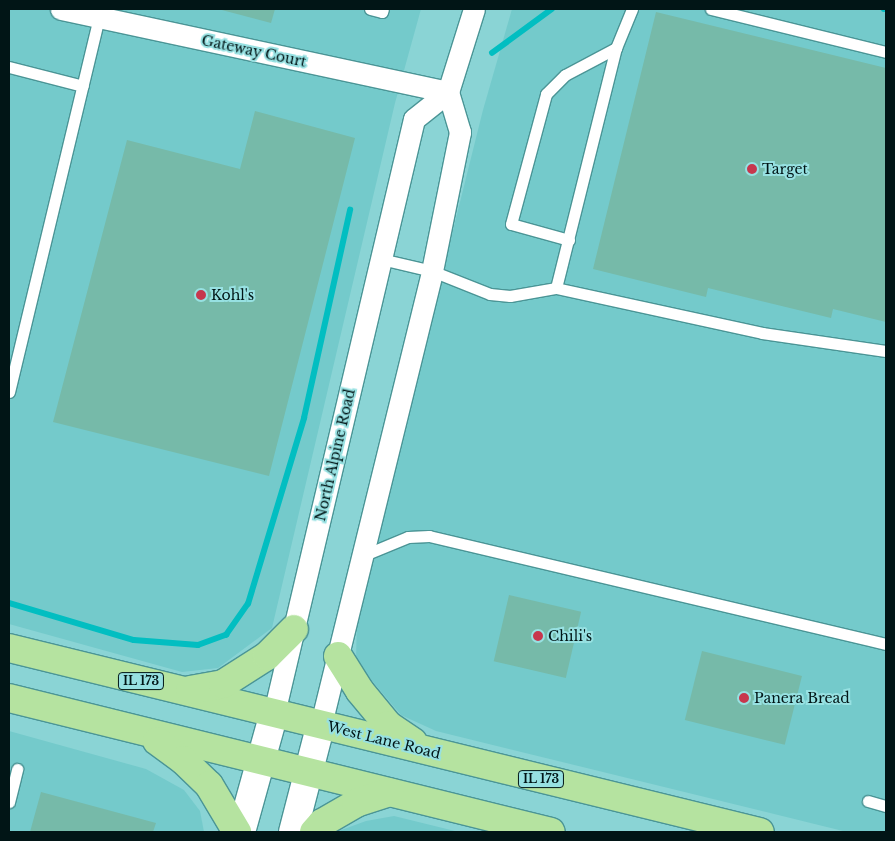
<!DOCTYPE html>
<html>
<head>
<meta charset="utf-8">
<style>
  body { margin:0 }
  #map { position:relative; width:895px; height:841px; overflow:hidden; background:#8ad4d5; font-family:"Libre Baskerville",serif }
  div>[style] { position:absolute }
  .built>* { inset:0; background:#74cacb }
  .stream>* { height:5.5px; margin:-2.75px; padding:0 2.75px; transform-origin:2.75px; border-radius:2.75px; background:#02bec1 }
  .building>* { inset:0; background:#76baa9; transform-origin:0 0 }
  .roads { filter:drop-shadow(1px 0 #4b9596) drop-shadow(-1px 0 #4b9596) drop-shadow(0 1px #4b9596) drop-shadow(0 -1px #4b9596) }
  .lane>* { height:11px; margin:-5.5px; padding:0 5.5px; transform-origin:5.5px; border-radius:5.5px; background:#fff }
  .street>* { height:21px; margin:-10.5px; padding:0 10.5px; transform-origin:10.5px; border-radius:10.5px; background:#fff }
  .secondary>* { height:28px; margin:-14px; padding:0 14px; transform-origin:14px; border-radius:14px; background:#fff }
  .primary>* { height:28px; margin:-14px; padding:0 14px; transform-origin:14px; border-radius:14px; background:#b5e3a0 }
  .dots>* { width:14px; height:14px; translate:-50% -50%; box-sizing:border-box; border:2px solid #97e1e2; border-radius:50% }
  span { translate:-50% -50%; white-space:nowrap; text-align:center; line-height:1.15; -webkit-text-stroke:4px #97e1e2; paint-order:stroke }
  .shield-label span { padding:1px 4px; background:#97e1e2; border:1px solid; border-radius:4px; -webkit-text-stroke-width:0 }
  .shield-label { font-size:12px; color:#011516; font-weight:700 }
  .street-label { font-size:14px; color:#011516 }
  .poi-label { font-size:14px; color:#011516 }
  .left { translate:0 -50%; text-align:left }
  .frame { position:absolute; inset:0; border:10px solid #011516; pointer-events:none }
</style>
</head>
<body>
<div id="map">
  <div class="built">
    <div style="clip-path:polygon(9px 9px,421px 9px,395px 103px,272px 628px,218px 668px,182px 672px,9px 624px)"></div>
    <div style="clip-path:polygon(512px 9px,886px 9px,886px 832px,847px 832px,436px 731px,401px 715px,356px 662px,357px 615px,483px 110px)"></div>
    <div style="clip-path:polygon(9px 731px,146px 769px,184px 790px,200px 811px,204px 832px,9px 832px)"></div>
    <div style="clip-path:polygon(394px 816px,459px 832px,336px 832px,366px 821px)"></div>
  </div>
  <div class="stream">
    <div style="left:884px;top:9px;width:2px"></div>
    <div style="left:492px;top:53px;width:74px;rotate:-36.3deg"></div>
    <div style="left:9px;top:603px;width:130px;rotate:16.5deg"></div>
    <div style="left:134px;top:640px;width:64px;rotate:4.5deg"></div>
    <div style="left:198px;top:645px;width:30px;rotate:-20deg"></div>
    <div style="left:226px;top:635px;width:38px;rotate:-55deg"></div>
    <div style="left:248px;top:604px;width:194px;rotate:-73.2deg"></div>
    <div style="left:304px;top:418px;width:213px;rotate:-77.5deg"></div>
  </div>
  <div class="building">
    <div style="clip-path:polygon(218px 9px,275px 9px,271px 23px)"></div>
    <div style="clip-path:polygon(656px 12px,886px 68px,886px 322px,833px 309px,831px 318px,708px 288px,706px 297px,593px 269px)"></div>
    <div style="clip-path:polygon(255px 111px,355px 138px,269px 476px,53px 422px,127px 140px,240px 169px)"></div>
    <div style="left:509px;top:595px;width:74px;height:68px;rotate:13deg"></div>
    <div style="left:702px;top:651px;width:103px;height:71px;rotate:14deg"></div>
    <div style="clip-path:polygon(41px 792px,156px 823px,153px 832px,30px 832px)"></div>
  </div>
  <div class="roads">
    <div class="lane">
      <div style="left:370px;top:9px;width:12px;rotate:14deg"></div>
      <div style="left:382px;top:12px;width:3px;rotate:-72deg"></div>
      <div style="left:711px;top:9px;width:180px;rotate:13.8deg"></div>
      <div style="left:9px;top:67px;width:76px;rotate:14.4deg"></div>
      <div style="left:569px;top:240px;width:60px;rotate:-164.6deg"></div>
      <div style="left:511px;top:224px;width:135px;rotate:-74.9deg"></div>
      <div style="left:546px;top:94px;width:27px;rotate:-45deg"></div>
      <div style="left:565px;top:75px;width:58px;rotate:-27.9deg"></div>
      <div style="left:381px;top:259px;width:52px;rotate:13.2deg"></div>
      <div style="left:432px;top:271px;width:62px;rotate:21.6deg"></div>
      <div style="left:490px;top:294px;width:20px;rotate:6deg"></div>
      <div style="left:510px;top:296px;width:47px;rotate:-9.9deg"></div>
      <div style="left:556px;top:288px;width:211px;rotate:12.3deg"></div>
      <div style="left:762px;top:333px;width:125px;rotate:8.3deg"></div>
      <div style="left:556px;top:288px;width:247px;rotate:-76deg"></div>
      <div style="left:616px;top:48px;width:42px;rotate:-67.7deg"></div>
      <div style="left:9px;top:392px;width:385px;rotate:-76.5deg"></div>
      <div style="left:362px;top:556px;width:50px;rotate:-22.4deg"></div>
      <div style="left:408px;top:537px;width:21px;rotate:-3deg"></div>
      <div style="left:429px;top:536px;width:470px;rotate:13.3deg"></div>
      <div style="left:868px;top:801px;width:19px;rotate:16deg"></div>
      <div style="left:9px;top:802px;width:34px;rotate:-76deg"></div>
    </div>
    <div class="street">
      <div style="left:61px;top:9px;width:396px;rotate:12.1deg"></div>
      <div style="left:274px;top:713px;width:610px;rotate:-76.74deg"></div>
      <div style="left:414px;top:119px;width:43px;rotate:-38.5deg"></div>
      <div style="left:448px;top:92px;width:87px;rotate:-72.6deg"></div>
      <div style="left:321px;top:724px;width:466px;rotate:-76.2deg"></div>
      <div style="left:432px;top:271px;width:142px;rotate:-78.6deg"></div>
      <div style="left:460px;top:132px;width:42px;rotate:-106.7deg"></div>
    </div>
    <div class="secondary">
      <div style="left:241px;top:832px;width:123px;rotate:-74.5deg"></div>
      <div style="left:293px;top:832px;width:112px;rotate:-75.5deg"></div>
    </div>
    <div class="primary">
      <div style="left:9px;top:648px;width:773px;rotate:13.77deg"></div>
      <div style="left:338px;top:656px;width:41px;rotate:57.8deg"></div>
      <div style="left:360px;top:691px;width:44px;rotate:50.5deg"></div>
      <div style="left:388px;top:725px;width:30px;rotate:34deg"></div>
      <div style="left:190px;top:690px;width:34px;rotate:-10deg"></div>
      <div style="left:223px;top:684px;width:52px;rotate:-32.5deg"></div>
      <div style="left:267px;top:656px;width:38px;rotate:-45deg"></div>
      <div style="left:9px;top:698px;width:558px;rotate:13.89deg"></div>
      <div style="left:157px;top:741px;width:32px;rotate:36deg"></div>
      <div style="left:183px;top:760px;width:36px;rotate:44deg"></div>
      <div style="left:209px;top:785px;width:55px;rotate:59.2deg"></div>
      <div style="left:314px;top:832px;width:12px;rotate:-48deg"></div>
      <div style="left:322px;top:823px;width:39px;rotate:-30deg"></div>
      <div style="left:356px;top:803px;width:35px;rotate:-18deg"></div>
    </div>
  </div>
  <div class="dots">
    <div style="left:752px;top:169px;background:#c7374d"></div>
    <div style="left:201px;top:295px;background:#c7374d"></div>
    <div style="left:538px;top:636px;background:#c7374d"></div>
    <div style="left:744px;top:698px;background:#c7374d"></div>
  </div>
  <div class="shield-label">
    <span style="left:141px;top:681px">IL 173</span>
    <span style="left:541px;top:779px">IL 173</span>
  </div>
  <div class="street-label">
    <span style="left:254px;top:51px;rotate:12deg">Gateway Court</span>
    <span style="left:335px;top:455px;rotate:-77deg">North Alpine Road</span>
    <span style="left:384px;top:740px;rotate:14deg">West Lane Road</span>
  </div>
  <div class="poi-label">
    <span class="left" style="left:762px;top:169px">Target</span>
    <span class="left" style="left:211px;top:295px">Kohl's</span>
    <span class="left" style="left:548px;top:636px">Chili's</span>
    <span class="left" style="left:754px;top:698px">Panera Bread</span>
  </div>
  <div class="frame"></div>
</div>
</body>
</html>
